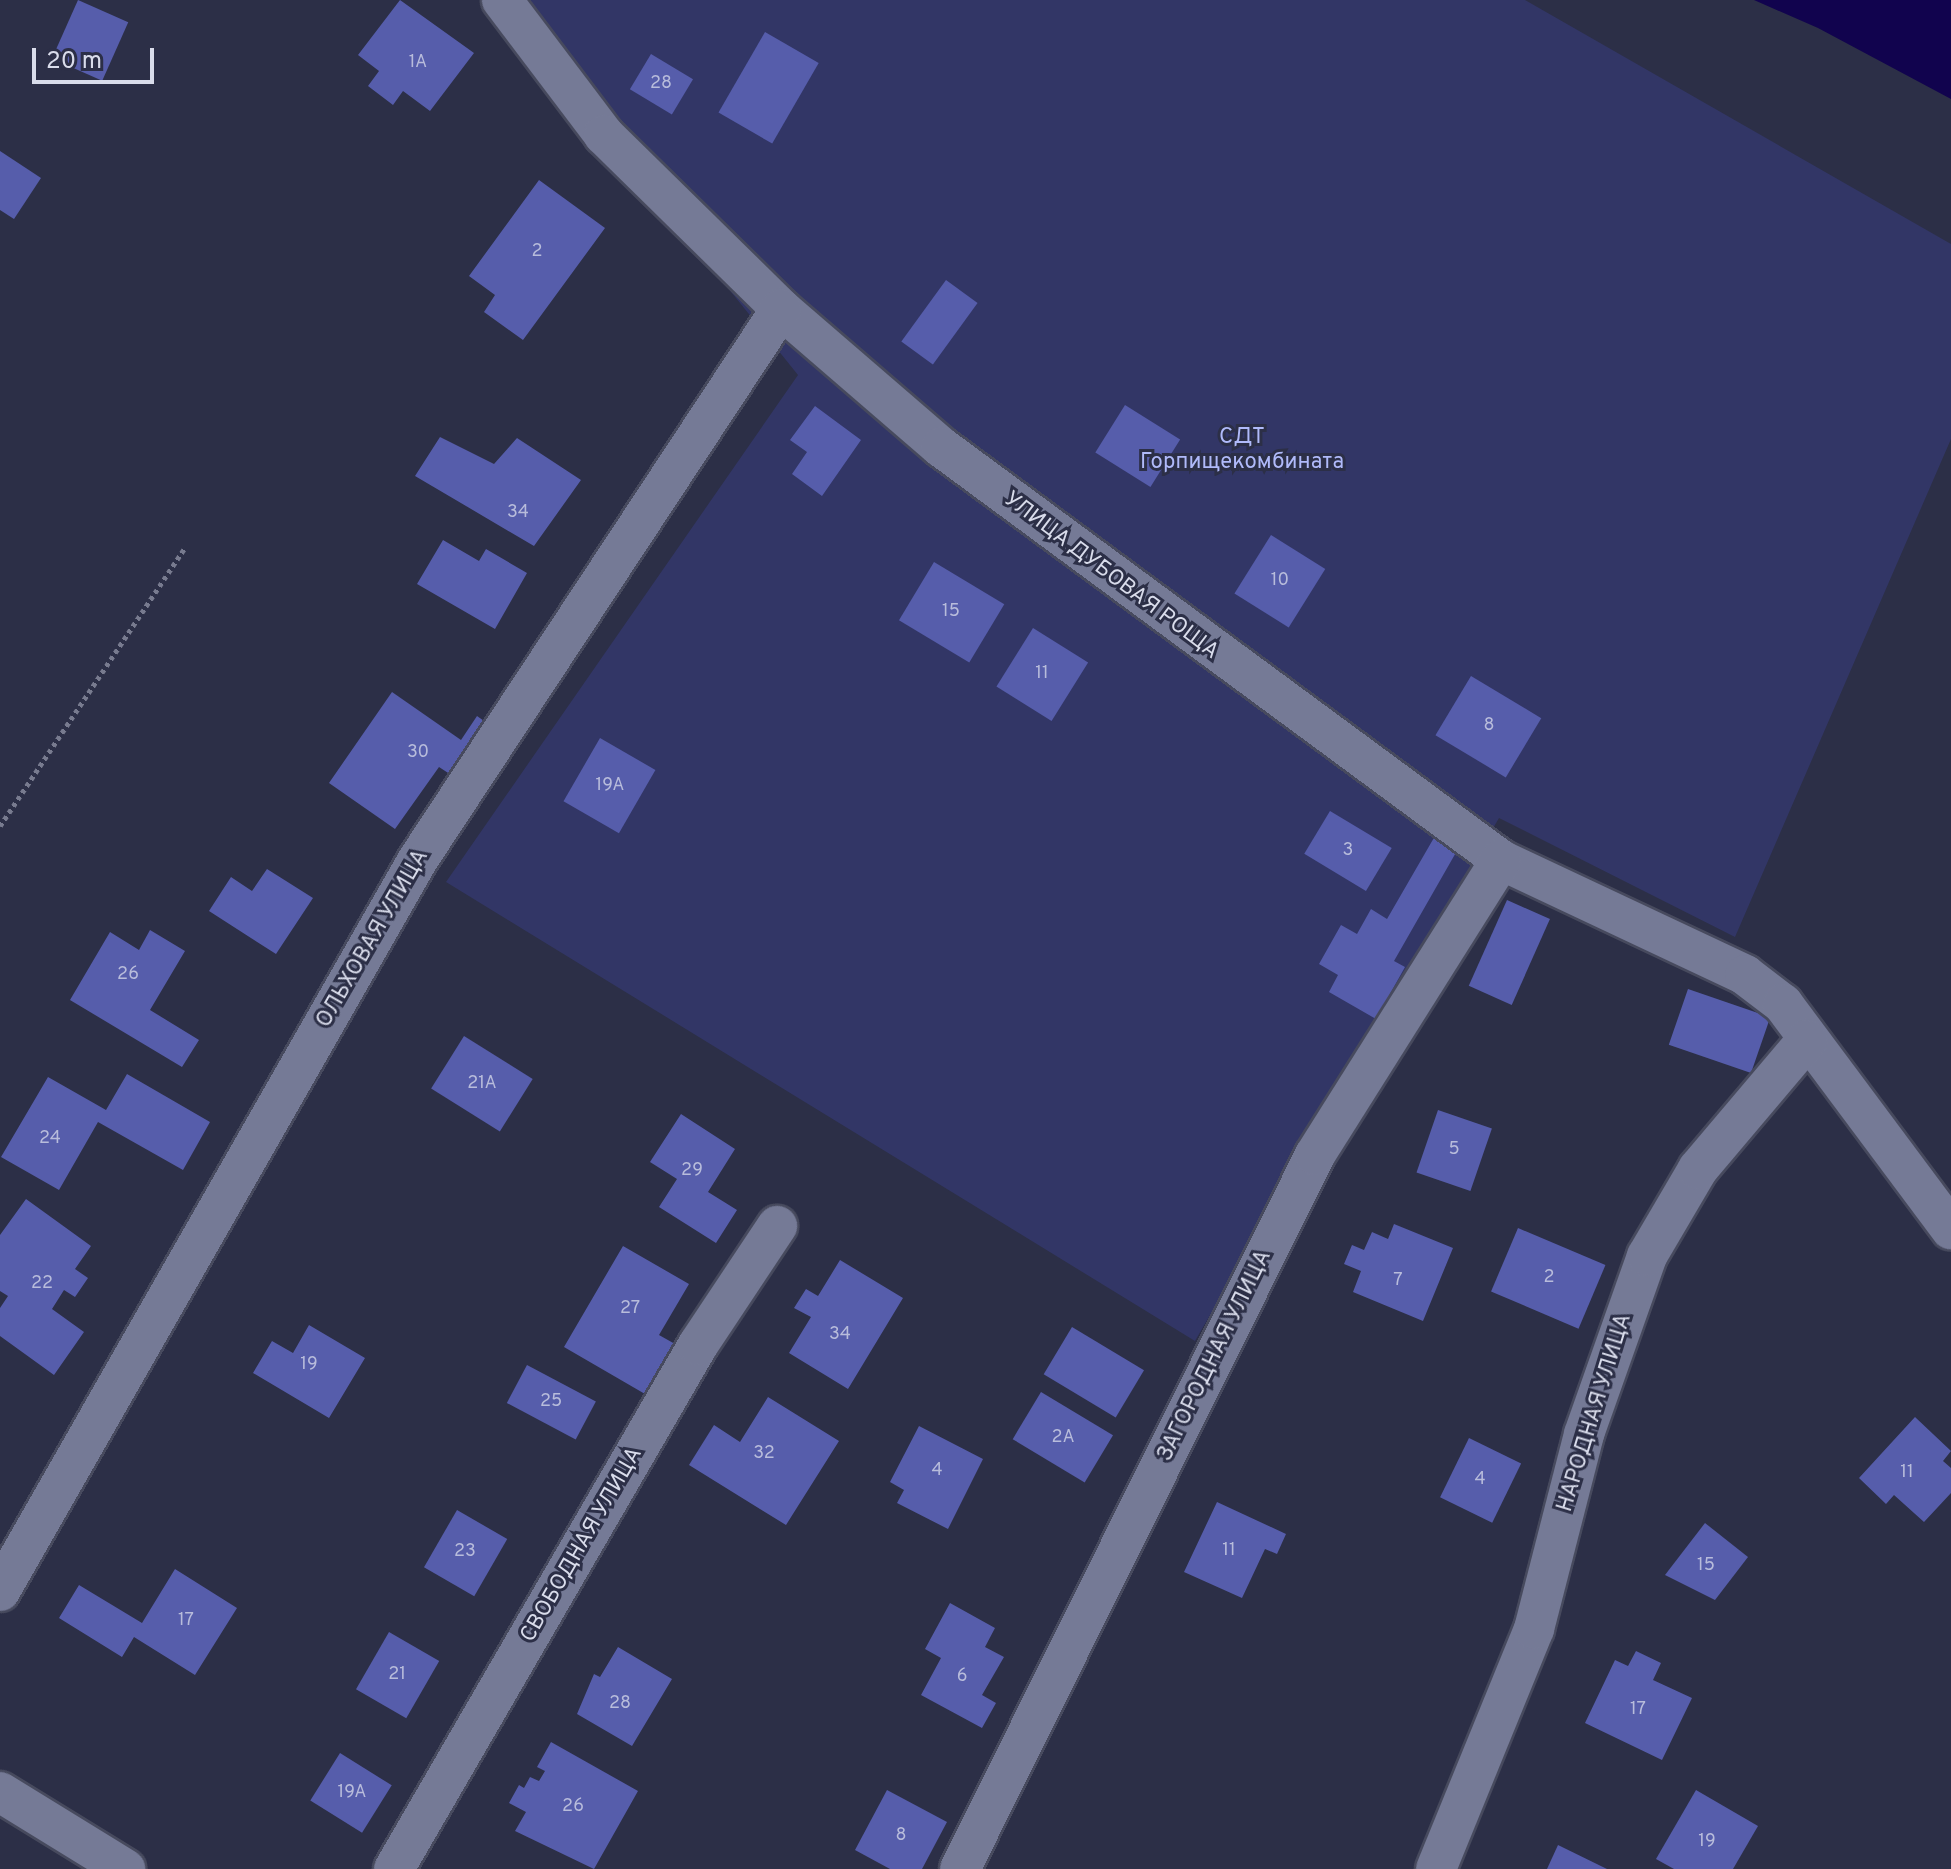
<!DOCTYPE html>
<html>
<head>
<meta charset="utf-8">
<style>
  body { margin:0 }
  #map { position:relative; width:1951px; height:1869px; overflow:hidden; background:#2c2f47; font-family:Overpass,sans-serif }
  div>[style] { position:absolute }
  .green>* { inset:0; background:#323666 }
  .water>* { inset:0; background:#11034e }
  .building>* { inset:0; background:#565dab; transform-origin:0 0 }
  .path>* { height:5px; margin-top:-2.5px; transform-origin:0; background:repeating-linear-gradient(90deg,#787b8f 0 4px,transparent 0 8px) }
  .roads { filter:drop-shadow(2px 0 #474a5e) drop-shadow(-2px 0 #474a5e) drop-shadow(0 2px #474a5e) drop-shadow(0 -2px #474a5e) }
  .minor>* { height:40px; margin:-20px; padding:0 20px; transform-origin:20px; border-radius:20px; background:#757a96 }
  span { translate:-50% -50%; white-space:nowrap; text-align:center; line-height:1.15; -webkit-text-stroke:6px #2c2f47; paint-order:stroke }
  .number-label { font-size:18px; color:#b8bcdb }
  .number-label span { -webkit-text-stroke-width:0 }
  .park-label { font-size:22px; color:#b0bafa }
  .street-label { font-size:22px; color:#d9dceb }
  .scale { position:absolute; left:32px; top:48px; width:122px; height:36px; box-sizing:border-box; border:4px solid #d9dceb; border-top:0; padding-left:10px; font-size:24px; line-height:28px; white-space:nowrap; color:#d9dceb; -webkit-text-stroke:6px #2c2f47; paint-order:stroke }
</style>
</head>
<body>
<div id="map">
  <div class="green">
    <div style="clip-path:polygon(496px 0,1525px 0,1951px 244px,1951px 439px,1735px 937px,1499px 818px,1195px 1341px,446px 882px,798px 375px)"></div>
  </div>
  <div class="water">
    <div style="clip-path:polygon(1754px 0,1951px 0,1951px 99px,1818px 28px)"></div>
  </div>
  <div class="building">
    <div style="left:78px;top:0;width:55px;height:64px;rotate:24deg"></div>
    <div style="clip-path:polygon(400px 0,474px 53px,430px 111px,403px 91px,393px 105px,368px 86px,379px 71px,358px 55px)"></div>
    <div style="left:765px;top:32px;width:62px;height:93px;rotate:30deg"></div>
    <div style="left:651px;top:54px;width:49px;height:41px;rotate:31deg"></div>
    <div style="clip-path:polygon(0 151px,41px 178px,14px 219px,0 210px)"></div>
    <div style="clip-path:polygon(539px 180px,605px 228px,523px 340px,484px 312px,495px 295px,469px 276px)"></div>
    <div style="left:946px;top:280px;width:39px;height:76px;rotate:36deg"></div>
    <div style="left:1125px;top:405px;width:65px;height:56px;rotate:32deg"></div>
    <div style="clip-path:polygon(815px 406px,861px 440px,822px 496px,792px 474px,807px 452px,790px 440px)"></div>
    <div style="clip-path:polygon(440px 437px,494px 464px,517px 438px,581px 480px,534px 546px,415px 476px)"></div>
    <div style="left:1271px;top:535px;width:64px;height:69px;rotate:32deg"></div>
    <div style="clip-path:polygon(443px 540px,479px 561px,486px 549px,527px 573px,495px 629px,417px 584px)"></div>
    <div style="left:934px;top:562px;width:82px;height:68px;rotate:31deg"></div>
    <div style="left:1033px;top:628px;width:65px;height:69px;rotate:32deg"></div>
    <div style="left:1471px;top:676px;width:82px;height:69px;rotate:31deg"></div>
    <div style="clip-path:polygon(392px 692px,461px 740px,477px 716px,501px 733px,465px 784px,439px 767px,395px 829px,329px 783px)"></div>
    <div style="left:600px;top:738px;width:64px;height:73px;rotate:30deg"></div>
    <div style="left:1330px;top:811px;width:72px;height:50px;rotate:31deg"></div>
    <div style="clip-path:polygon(1435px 836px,1458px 849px,1394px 961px,1405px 967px,1376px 1019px,1329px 992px,1338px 975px,1319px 964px,1341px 925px,1357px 934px,1371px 909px,1387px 919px)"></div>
    <div style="clip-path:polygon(267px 869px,313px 898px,276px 954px,209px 911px,231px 877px,252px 891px)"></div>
    <div style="left:1507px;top:900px;width:47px;height:94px;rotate:24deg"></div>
    <div style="clip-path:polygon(150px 930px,185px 951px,150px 1010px,199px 1040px,182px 1067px,70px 1000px,110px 932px,139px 950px)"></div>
    <div style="left:1688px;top:989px;width:87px;height:59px;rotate:19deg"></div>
    <div style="left:464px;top:1036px;width:81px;height:62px;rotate:32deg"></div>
    <div style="clip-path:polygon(127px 1074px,210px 1122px,183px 1170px,98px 1122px,59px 1190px,1px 1157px,48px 1077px,106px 1110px)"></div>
    <div style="left:1438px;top:1110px;width:57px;height:66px;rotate:19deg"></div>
    <div style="clip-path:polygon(681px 1114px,735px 1149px,708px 1192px,737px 1210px,716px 1243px,659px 1207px,677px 1179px,650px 1162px)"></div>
    <div style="clip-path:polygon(26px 1199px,91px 1246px,75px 1269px,88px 1278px,75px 1297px,64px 1290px,52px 1309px,84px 1332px,54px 1375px,0 1336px,0 1308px,8px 1296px,0 1291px,0 1235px)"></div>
    <div style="clip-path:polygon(1394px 1224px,1453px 1248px,1423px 1321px,1353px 1292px,1361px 1271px,1344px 1264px,1352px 1245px,1364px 1250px,1372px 1232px,1388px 1239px)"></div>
    <div style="left:1518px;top:1228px;width:95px;height:69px;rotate:23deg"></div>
    <div style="clip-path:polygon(623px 1246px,689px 1284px,659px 1335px,675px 1344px,645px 1394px,564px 1347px)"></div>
    <div style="clip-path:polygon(840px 1260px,903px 1298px,848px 1389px,789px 1353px,811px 1317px,794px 1308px,806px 1289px,818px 1296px)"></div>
    <div style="clip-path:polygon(309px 1325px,365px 1358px,329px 1418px,253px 1373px,272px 1341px,293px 1353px)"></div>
    <div style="left:1072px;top:1327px;width:84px;height:55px;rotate:31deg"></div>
    <div style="left:527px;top:1365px;width:78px;height:43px;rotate:28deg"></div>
    <div style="left:1041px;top:1392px;width:84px;height:55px;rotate:31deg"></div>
    <div style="clip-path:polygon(768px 1397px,839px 1441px,786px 1525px,689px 1465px,714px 1425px,740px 1442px)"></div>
    <div style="clip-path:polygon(1915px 1417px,1951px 1451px,1943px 1461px,1951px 1468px,1951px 1493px,1924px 1522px,1894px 1495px,1886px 1504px,1859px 1478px)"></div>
    <div style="clip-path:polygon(919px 1426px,983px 1459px,948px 1529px,897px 1503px,904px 1490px,890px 1482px)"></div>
    <div style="left:1469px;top:1438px;width:58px;height:66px;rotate:26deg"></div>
    <div style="clip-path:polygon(1217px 1502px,1286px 1534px,1277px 1554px,1265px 1549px,1242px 1598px,1184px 1572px)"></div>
    <div style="left:457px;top:1510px;width:58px;height:66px;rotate:30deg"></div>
    <div style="clip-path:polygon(1705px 1523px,1748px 1557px,1715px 1600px,1665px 1575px)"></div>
    <div style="clip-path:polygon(175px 1569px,237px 1608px,195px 1675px,134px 1637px,122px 1657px,59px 1618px,79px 1585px,142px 1623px)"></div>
    <div style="clip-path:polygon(950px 1603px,995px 1628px,985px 1647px,1004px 1657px,982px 1695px,996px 1703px,982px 1728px,921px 1695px,941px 1658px,925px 1649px)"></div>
    <div style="left:389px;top:1632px;width:58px;height:66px;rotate:30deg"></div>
    <div style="clip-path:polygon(618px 1647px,672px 1679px,632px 1746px,577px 1714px,594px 1674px,600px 1677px)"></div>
    <div style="clip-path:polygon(1636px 1651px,1661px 1663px,1653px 1680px,1692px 1698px,1662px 1760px,1585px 1723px,1615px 1660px,1628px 1666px)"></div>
    <div style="clip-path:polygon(551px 1742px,638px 1791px,594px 1869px,515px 1831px,526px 1812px,509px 1803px,519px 1785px,524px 1788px,530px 1777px,539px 1781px,545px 1771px,537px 1767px)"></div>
    <div style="left:340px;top:1753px;width:61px;height:56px;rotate:32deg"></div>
    <div style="clip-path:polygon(887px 1790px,947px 1822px,922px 1869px,890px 1869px,855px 1850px)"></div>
    <div style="clip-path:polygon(1696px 1790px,1758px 1826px,1733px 1869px,1674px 1869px,1656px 1859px)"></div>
    <div style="clip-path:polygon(1558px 1845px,1607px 1869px,1547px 1869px)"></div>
  </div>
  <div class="path">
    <div style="left:0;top:826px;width:334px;rotate:-56.4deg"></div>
  </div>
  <div class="roads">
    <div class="minor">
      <div style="left:502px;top:0;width:169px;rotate:52.9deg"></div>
      <div style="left:604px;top:135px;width:248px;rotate:44.5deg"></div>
      <div style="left:781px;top:309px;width:211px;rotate:40.8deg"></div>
      <div style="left:941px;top:447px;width:696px;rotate:36.41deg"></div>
      <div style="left:1501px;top:860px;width:270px;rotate:25.2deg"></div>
      <div style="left:1745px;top:975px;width:48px;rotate:37.3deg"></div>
      <div style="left:1783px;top:1004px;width:281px;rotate:53.3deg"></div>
      <div style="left:0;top:1591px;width:841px;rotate:-60.26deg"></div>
      <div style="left:417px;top:861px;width:661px;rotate:-56.6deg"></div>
      <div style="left:0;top:1792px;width:147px;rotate:31.6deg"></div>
      <div style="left:394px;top:1869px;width:606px;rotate:-59.88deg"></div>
      <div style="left:698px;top:1345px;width:143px;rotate:-56.4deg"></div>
      <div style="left:960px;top:1869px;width:797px;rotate:-63.56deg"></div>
      <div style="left:1315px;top:1155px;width:349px;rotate:-57.8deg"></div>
      <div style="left:1436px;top:1869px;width:259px;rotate:-67.8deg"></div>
      <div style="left:1534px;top:1629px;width:201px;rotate:-75.6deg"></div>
      <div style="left:1584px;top:1434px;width:189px;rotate:-70.5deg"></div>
      <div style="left:1647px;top:1256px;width:101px;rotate:-59.6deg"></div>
      <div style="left:1698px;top:1169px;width:169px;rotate:-49.8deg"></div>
    </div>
  </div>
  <div class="number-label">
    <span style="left:418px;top:63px">1А</span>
    <span style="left:661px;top:84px">28</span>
    <span style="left:537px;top:252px">2</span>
    <span style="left:518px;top:513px">34</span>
    <span style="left:1280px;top:581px">10</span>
    <span style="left:951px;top:612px">15</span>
    <span style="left:1042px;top:674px">11</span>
    <span style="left:1489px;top:726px">8</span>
    <span style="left:418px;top:753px">30</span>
    <span style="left:610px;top:786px">19А</span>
    <span style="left:1348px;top:851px">3</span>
    <span style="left:128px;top:975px">26</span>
    <span style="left:482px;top:1084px">21А</span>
    <span style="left:50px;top:1139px">24</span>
    <span style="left:1454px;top:1150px">5</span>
    <span style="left:692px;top:1171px">29</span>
    <span style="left:1549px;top:1278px">2</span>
    <span style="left:1398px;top:1281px">7</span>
    <span style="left:42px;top:1284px">22</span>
    <span style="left:630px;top:1309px">27</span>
    <span style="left:840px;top:1335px">34</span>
    <span style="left:309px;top:1365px">19</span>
    <span style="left:551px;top:1402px">25</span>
    <span style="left:1063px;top:1438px">2А</span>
    <span style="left:764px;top:1454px">32</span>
    <span style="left:937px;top:1471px">4</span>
    <span style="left:1907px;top:1473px">11</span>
    <span style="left:1480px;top:1480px">4</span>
    <span style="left:1229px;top:1551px">11</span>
    <span style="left:465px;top:1552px">23</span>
    <span style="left:1706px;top:1566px">15</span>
    <span style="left:186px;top:1621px">17</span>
    <span style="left:397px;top:1675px">21</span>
    <span style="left:962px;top:1677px">6</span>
    <span style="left:620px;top:1704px">28</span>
    <span style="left:1638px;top:1710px">17</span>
    <span style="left:352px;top:1793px">19А</span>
    <span style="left:573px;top:1807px">26</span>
    <span style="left:901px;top:1836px">8</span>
    <span style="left:1707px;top:1842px">19</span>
  </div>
  <div class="park-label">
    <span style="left:1242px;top:450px">СДТ<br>Горпищекомбината</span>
  </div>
  <div class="street-label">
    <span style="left:1111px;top:576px;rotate:37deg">УЛИЦА ДУБОВАЯ РОЩА</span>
    <span style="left:373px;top:939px;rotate:-60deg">ОЛЬХОВАЯ УЛИЦА</span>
    <span style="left:1215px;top:1356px;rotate:-64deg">ЗАГОРОДНАЯ УЛИЦА</span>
    <span style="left:1595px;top:1413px;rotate:-73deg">НАРОДНАЯ УЛИЦА</span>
    <span style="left:582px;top:1545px;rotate:-60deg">СВОБОДНАЯ УЛИЦА</span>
  </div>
  <div class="scale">20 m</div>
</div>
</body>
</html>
